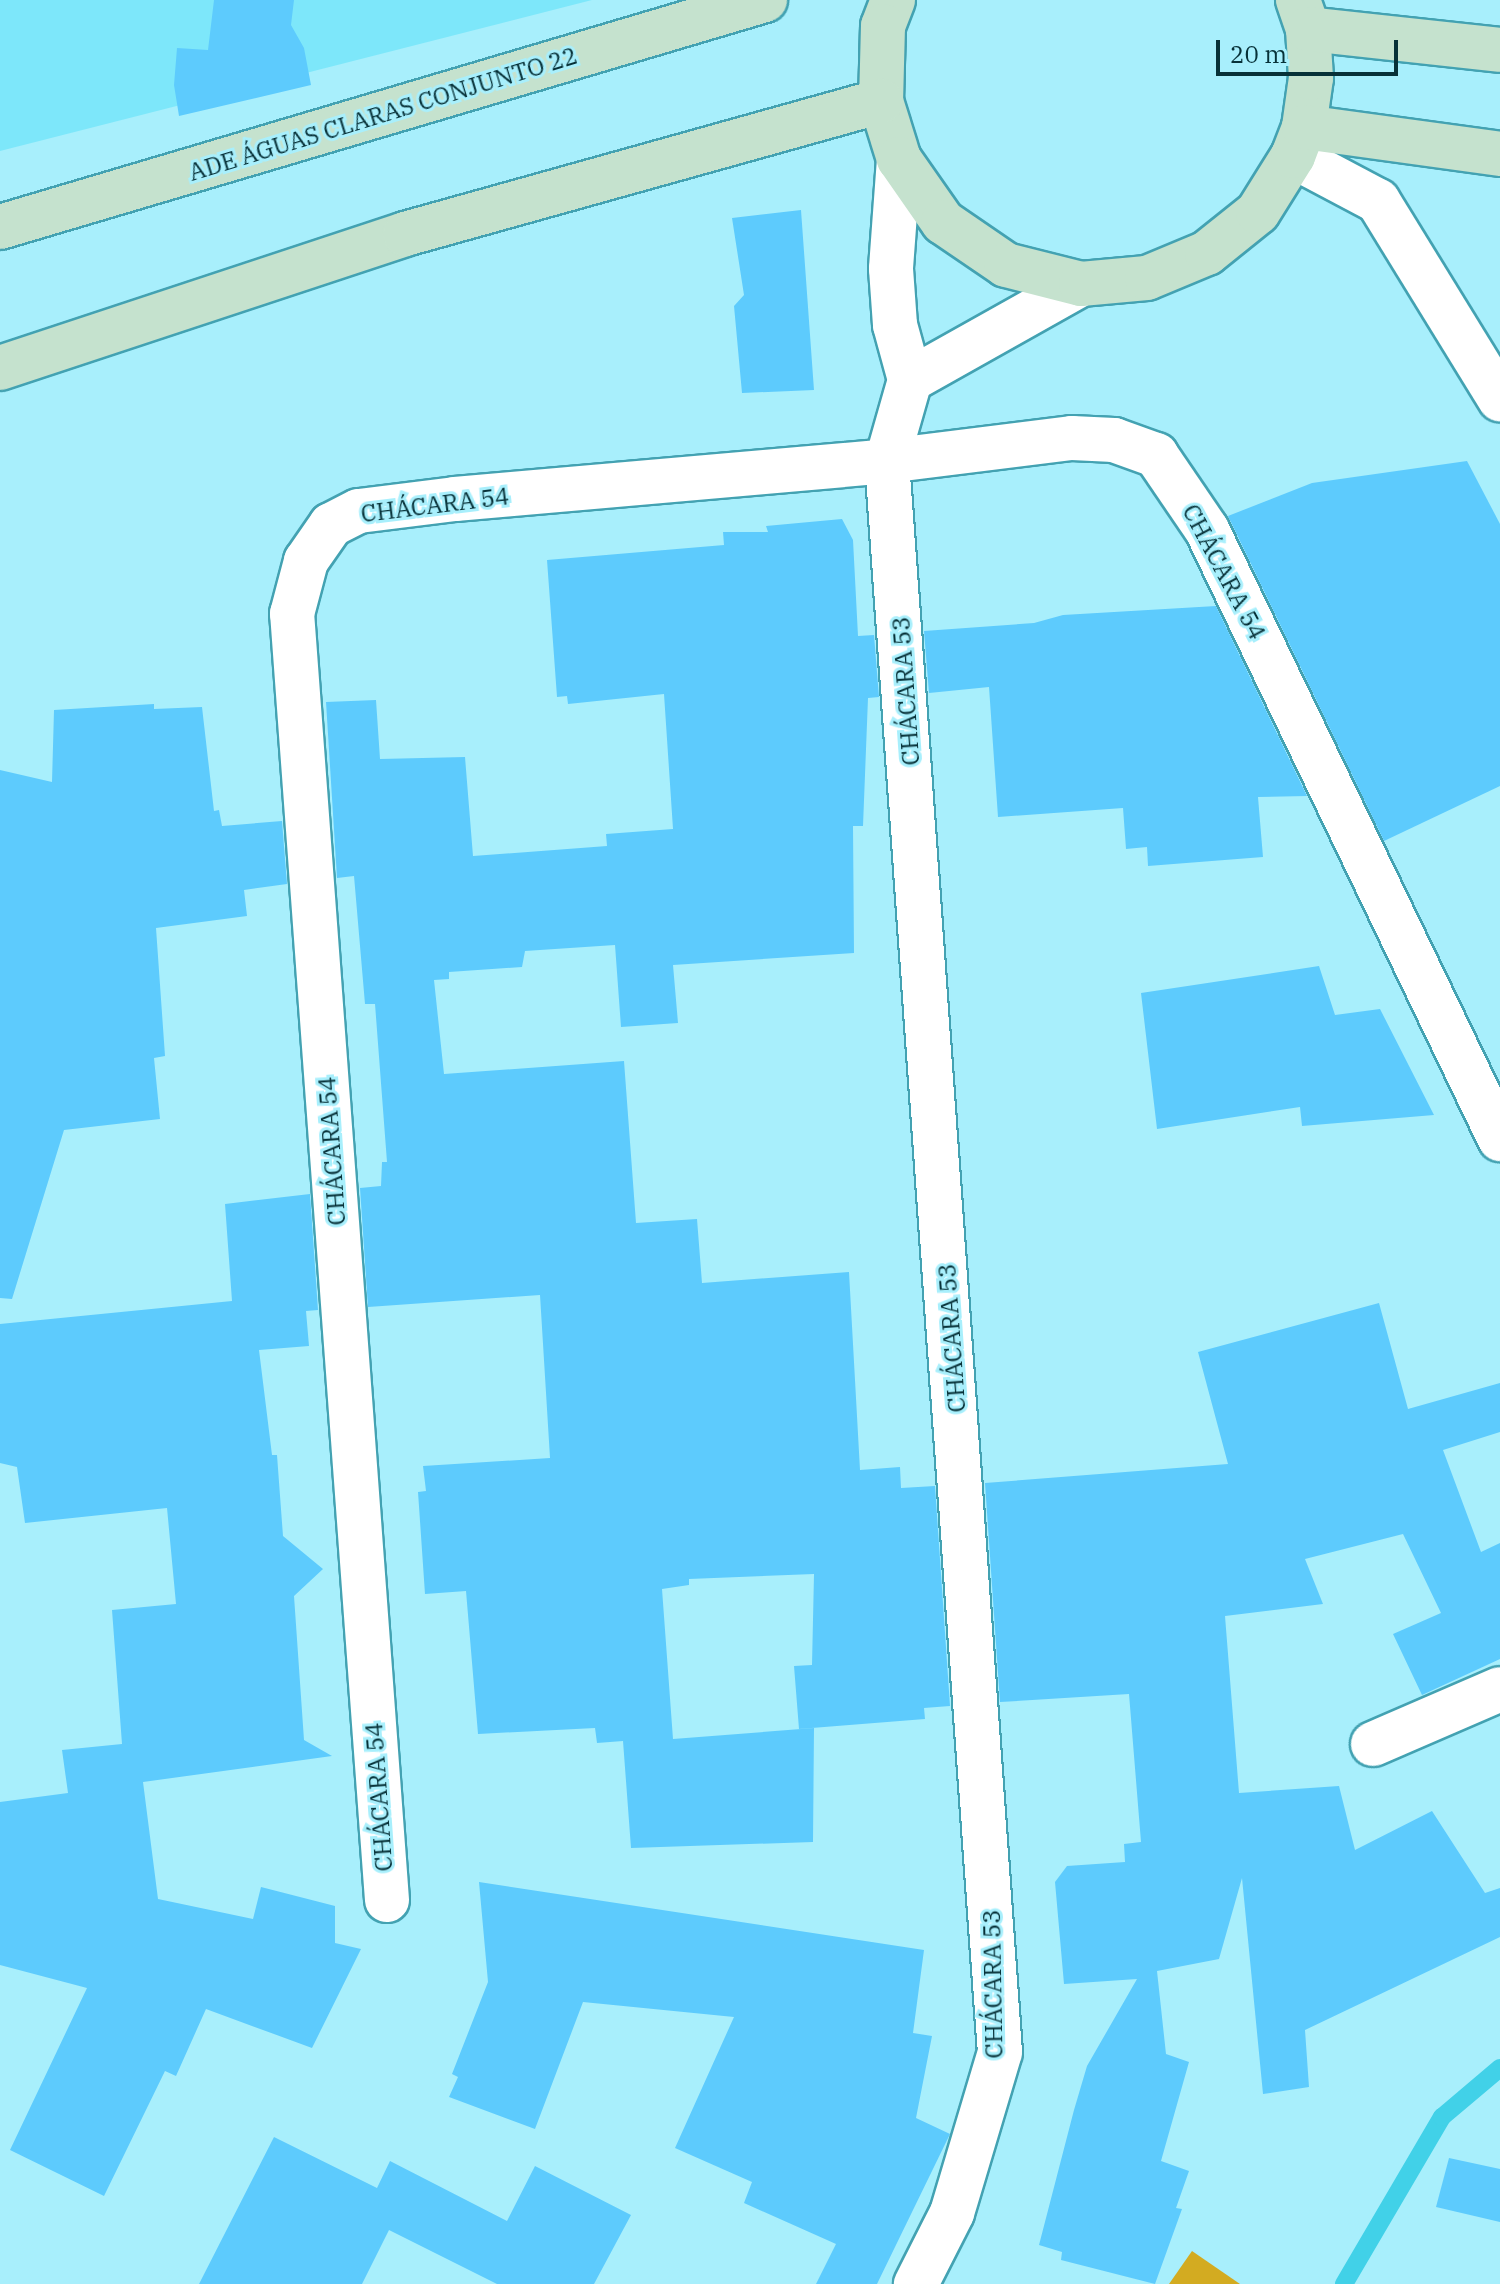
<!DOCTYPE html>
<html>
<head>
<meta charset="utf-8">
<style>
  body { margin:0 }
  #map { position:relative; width:1500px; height:2284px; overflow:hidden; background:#a8effc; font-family:"IBM Plex Serif",serif }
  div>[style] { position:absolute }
  .built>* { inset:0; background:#7de7fa }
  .green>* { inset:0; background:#d3ab21 }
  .stream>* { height:18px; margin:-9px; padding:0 9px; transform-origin:9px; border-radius:9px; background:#41d1e8 }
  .building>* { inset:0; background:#5dcbfd }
  .roads { filter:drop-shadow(2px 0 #43a2b2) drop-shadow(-2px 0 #43a2b2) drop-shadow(0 2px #43a2b2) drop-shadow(0 -2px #43a2b2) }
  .street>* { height:44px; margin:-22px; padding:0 22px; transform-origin:22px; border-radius:22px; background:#fff }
  .secondary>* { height:44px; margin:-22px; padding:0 22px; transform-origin:22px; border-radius:22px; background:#c5e2ce }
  span { translate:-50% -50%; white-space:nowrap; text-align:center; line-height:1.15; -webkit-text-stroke:6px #a8effc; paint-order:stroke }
  .street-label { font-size:24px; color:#073138 }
  .scale { position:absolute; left:1216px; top:40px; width:182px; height:36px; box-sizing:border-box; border:4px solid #073138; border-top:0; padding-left:10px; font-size:24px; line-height:28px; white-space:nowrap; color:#073138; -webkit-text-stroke:6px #a8effc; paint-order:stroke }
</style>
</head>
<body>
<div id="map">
  <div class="built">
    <div style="clip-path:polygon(0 0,592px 0,0 151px)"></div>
  </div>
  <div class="green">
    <div style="clip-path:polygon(1192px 2251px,1240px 2284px,1169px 2284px)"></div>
  </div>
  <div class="stream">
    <div style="left:1344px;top:2284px;width:194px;rotate:-59.6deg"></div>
    <div style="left:1442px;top:2117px;width:76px;rotate:-40.2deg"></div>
  </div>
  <div class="building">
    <div style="clip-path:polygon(214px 0,294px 0,291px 25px,304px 48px,311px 85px,179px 116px,174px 85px,177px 48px,208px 50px)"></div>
    <div style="clip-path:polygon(801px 210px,814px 390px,742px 393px,734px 306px,744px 295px,732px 218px)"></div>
    <div style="clip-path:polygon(1467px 461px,1500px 524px,1500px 786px,1384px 841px,1228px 516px,1312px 483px)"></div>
    <div style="clip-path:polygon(842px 519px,853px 540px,858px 636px,874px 635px,879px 697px,868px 698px,863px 826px,853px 826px,854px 953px,673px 965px,678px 1023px,621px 1027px,615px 945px,525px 951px,522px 967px,449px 972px,449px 979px,434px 980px,444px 1074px,624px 1061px,636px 1223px,697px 1219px,702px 1283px,849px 1272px,860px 1470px,900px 1467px,901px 1488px,935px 1486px,950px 1706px,924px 1708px,925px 1719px,799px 1729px,794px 1666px,812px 1665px,814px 1574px,689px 1579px,689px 1585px,662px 1589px,673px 1739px,814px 1728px,813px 1842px,631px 1848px,623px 1741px,597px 1743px,595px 1728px,478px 1734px,466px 1591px,425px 1594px,418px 1492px,426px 1491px,423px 1466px,550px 1458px,540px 1295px,368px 1307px,360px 1188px,381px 1186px,382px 1162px,387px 1162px,375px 1004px,365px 1004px,354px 876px,337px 878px,326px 702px,376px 700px,380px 759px,465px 757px,473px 856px,607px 846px,606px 834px,673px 829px,664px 694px,568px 704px,567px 696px,557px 697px,547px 560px,724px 545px,723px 532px,768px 532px,766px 526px)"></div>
    <div style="clip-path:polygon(1216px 606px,1307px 796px,1258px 797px,1263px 857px,1148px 866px,1147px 847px,1126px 849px,1123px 808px,998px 817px,989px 687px,929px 693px,924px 631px,1034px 623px,1063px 615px)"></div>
    <div style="clip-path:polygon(154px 704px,154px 709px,202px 707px,214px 811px,219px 810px,222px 826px,282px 821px,287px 884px,244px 890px,247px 916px,156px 928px,165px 1056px,154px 1058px,160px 1119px,64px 1130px,12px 1299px,0 1298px,0 770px,52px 782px,54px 710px)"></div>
    <div style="clip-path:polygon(1319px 966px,1335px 1015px,1380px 1009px,1434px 1115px,1302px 1126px,1300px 1107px,1157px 1129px,1141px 993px)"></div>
    <div style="clip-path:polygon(310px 1194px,318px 1310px,306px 1311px,309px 1346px,259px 1350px,272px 1455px,277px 1455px,283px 1536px,323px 1569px,294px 1596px,304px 1740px,332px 1756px,143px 1782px,158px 1899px,253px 1919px,261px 1887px,335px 1906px,335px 1943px,361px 1949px,312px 2048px,206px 2009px,176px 2076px,165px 2071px,104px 2196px,10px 2150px,87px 1988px,0 1965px,0 1802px,68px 1793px,62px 1750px,122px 1744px,112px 1610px,176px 1604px,167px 1508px,25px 1523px,17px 1467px,0 1463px,0 1324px,232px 1301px,225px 1204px)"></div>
    <div style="clip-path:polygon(1379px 1303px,1408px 1409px,1500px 1383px,1500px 1432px,1443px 1450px,1481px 1552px,1500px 1543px,1500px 1659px,1422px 1695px,1393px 1634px,1441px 1613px,1403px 1534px,1305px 1559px,1323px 1604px,1225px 1616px,1239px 1793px,1339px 1786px,1355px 1850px,1432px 1811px,1485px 1893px,1500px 1888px,1500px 1937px,1305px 2030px,1309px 2087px,1263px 2094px,1242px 1878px,1219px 1959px,1157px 1971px,1166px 2054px,1189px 2062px,1161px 2161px,1189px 2171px,1176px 2208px,1182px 2209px,1155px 2284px,1061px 2260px,1062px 2252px,1039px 2245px,1074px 2110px,1087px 2066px,1137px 1979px,1064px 1984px,1055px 1882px,1067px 1866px,1125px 1862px,1124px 1844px,1141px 1842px,1129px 1694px,1000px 1702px,985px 1483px,1228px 1464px,1198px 1352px)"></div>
    <div style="clip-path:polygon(479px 1882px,924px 1950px,913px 2033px,932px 2036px,916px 2118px,950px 2134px,877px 2284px,816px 2284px,836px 2244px,744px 2203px,752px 2182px,675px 2148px,734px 2017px,583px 2002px,535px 2129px,449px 2097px,458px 2077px,452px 2074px,488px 1982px)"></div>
    <div style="clip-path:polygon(274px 2137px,377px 2188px,390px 2161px,507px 2221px,535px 2166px,631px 2215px,594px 2284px,497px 2284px,389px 2230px,362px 2284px,199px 2284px)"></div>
    <div style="clip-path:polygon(1449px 2158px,1500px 2169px,1500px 2222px,1436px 2207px)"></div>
  </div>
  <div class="roads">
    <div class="street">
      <div style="left:1293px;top:156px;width:96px;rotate:27.9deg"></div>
      <div style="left:1378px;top:201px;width:233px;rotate:58.4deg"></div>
      <div style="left:899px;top:159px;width:110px;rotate:94.2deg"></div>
      <div style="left:891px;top:269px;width:56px;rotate:85.9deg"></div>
      <div style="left:895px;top:325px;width:57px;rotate:74.7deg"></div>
      <div style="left:910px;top:380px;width:84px;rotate:105.9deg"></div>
      <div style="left:887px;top:461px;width:1595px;rotate:85.94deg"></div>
      <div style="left:1000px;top:2052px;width:168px;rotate:106.6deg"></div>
      <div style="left:952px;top:2213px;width:80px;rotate:116.9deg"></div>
      <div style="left:910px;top:380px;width:196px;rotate:-29.3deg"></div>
      <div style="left:1373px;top:1744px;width:138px;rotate:-23.4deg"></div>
      <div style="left:387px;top:1900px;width:1290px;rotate:-94.22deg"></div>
      <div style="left:292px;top:614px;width:55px;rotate:-75.2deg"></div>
      <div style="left:306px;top:561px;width:44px;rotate:-55.2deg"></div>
      <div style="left:331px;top:525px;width:31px;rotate:-27deg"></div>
      <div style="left:359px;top:511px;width:97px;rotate:-7.1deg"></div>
      <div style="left:455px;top:499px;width:434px;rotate:-5deg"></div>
      <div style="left:887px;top:461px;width:186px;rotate:-7.1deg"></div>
      <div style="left:1072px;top:438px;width:42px;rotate:2.7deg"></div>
      <div style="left:1114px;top:440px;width:45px;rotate:19.7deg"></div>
      <div style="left:1156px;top:455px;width:91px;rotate:55.8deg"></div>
      <div style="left:1207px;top:530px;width:676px;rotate:64.31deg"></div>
    </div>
    <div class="secondary">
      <div style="left:893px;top:0;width:28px;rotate:111deg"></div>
      <div style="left:883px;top:26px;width:75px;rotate:91.5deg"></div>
      <div style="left:881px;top:101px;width:61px;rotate:72.8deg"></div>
      <div style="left:899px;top:159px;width:77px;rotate:55.1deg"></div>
      <div style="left:943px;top:222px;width:76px;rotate:34.3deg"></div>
      <div style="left:1006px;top:265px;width:77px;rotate:14.2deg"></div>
      <div style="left:1081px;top:284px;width:66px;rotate:-5.2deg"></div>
      <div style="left:1147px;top:278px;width:65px;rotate:-22.6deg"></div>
      <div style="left:1207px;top:253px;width:65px;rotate:-38.8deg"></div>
      <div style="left:1258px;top:212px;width:66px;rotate:-58deg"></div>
      <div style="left:1293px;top:156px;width:31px;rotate:-69deg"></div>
      <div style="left:1304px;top:127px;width:49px;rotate:-81.9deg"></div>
      <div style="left:1311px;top:78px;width:49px;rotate:-93.5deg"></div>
      <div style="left:1308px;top:29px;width:31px;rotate:-109deg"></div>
      <div style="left:1308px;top:29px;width:193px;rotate:6.2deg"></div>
      <div style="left:1304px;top:127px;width:198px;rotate:7.8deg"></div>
      <div style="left:0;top:227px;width:798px;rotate:-16.53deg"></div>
      <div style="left:0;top:368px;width:427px;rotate:-18.3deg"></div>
      <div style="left:405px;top:234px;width:494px;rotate:-15.6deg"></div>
    </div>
  </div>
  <div class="street-label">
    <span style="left:383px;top:114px;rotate:-17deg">ADE ÁGUAS CLARAS CONJUNTO 22</span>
    <span style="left:435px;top:505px;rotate:-7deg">CHÁCARA 54</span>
    <span style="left:1224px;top:572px;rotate:62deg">CHÁCARA 54</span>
    <span style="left:906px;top:691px;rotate:-94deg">CHÁCARA 53</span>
    <span style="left:332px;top:1151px;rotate:-94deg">CHÁCARA 54</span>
    <span style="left:952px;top:1338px;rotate:-94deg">CHÁCARA 53</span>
    <span style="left:379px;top:1797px;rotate:-94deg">CHÁCARA 54</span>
    <span style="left:993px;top:1984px;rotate:-91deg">CHÁCARA 53</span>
  </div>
  <div class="scale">20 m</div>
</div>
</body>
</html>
